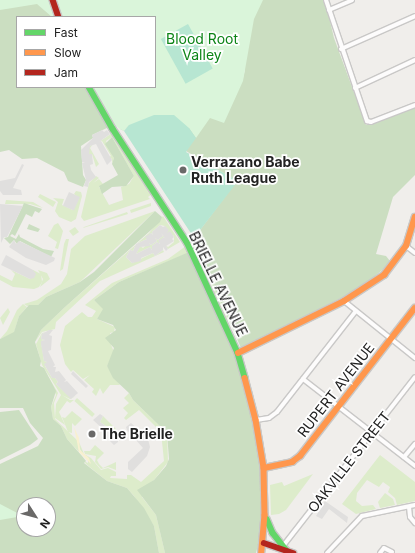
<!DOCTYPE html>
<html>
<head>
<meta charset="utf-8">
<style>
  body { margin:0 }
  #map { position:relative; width:415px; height:553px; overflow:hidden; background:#f0eeeb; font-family:Inter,sans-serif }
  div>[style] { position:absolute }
  .grass>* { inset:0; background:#ddeccb; transform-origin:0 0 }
  .forest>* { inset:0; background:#cbdec1 }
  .sand>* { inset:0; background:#f8f0d0 }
  .park>* { inset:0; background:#daf5da }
  .pitch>* { inset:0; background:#b7e6d2; transform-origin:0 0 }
  .parking>* { inset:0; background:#e0dfde; transform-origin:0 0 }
  .roads { filter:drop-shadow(1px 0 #c9c8c7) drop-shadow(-1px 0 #c9c8c7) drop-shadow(0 1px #c9c8c7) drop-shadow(0 -1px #c9c8c7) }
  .street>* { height:4px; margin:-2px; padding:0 2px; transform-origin:2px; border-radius:2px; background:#fdfcfc }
  .fast>* { height:5.5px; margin:-2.75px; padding:0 2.75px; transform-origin:2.75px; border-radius:2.75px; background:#63d668 }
  .slow>* { height:5.5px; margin:-2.75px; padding:0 2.75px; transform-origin:2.75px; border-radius:2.75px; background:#ff974d }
  .jam>* { height:5.5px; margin:-2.75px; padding:0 2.75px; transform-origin:2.75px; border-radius:2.75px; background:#b3261e }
  .dots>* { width:11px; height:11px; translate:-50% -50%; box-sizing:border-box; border:2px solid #fff; border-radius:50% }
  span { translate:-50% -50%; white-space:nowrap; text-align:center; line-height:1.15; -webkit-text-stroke:3.5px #fff; paint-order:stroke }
  .park-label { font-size:14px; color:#0c8416 }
  .poi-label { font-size:14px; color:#222; font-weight:700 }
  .left { translate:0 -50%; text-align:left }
  .street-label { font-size:14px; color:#222 }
  .legend { position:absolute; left:16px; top:16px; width:140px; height:72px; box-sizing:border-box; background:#fff; border:1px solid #a7a7a7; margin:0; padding:5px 7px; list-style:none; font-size:12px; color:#222 }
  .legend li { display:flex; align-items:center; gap:8px; height:20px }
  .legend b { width:20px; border:1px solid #a7a7a7 }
  .north { position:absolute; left:16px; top:497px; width:40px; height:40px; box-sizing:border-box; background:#fff; border:1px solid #a7a7a7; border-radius:50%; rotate:126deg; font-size:11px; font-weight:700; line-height:16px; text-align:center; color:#222 }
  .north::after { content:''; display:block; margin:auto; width:14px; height:18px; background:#6a6968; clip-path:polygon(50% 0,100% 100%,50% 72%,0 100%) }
</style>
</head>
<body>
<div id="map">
  <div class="grass">
    <div style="clip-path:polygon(112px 133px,152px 194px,148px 197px,150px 199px,84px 221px,81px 217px,89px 183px,96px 176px,99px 178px,93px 183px,99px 179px,103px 184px,99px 187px,109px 205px,123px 200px,121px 187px,129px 184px,134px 176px,112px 137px,106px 141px,114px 158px,112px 164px,112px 159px,109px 157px,111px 156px,102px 141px,99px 142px)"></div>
    <div style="clip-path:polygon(93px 144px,90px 148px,99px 164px,96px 167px,92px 154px,89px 154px,89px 147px)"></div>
    <div style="clip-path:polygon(76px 191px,81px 192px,82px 196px,76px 219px,71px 222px,59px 217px,55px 211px,58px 202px,53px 198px,64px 199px,62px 205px,73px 210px,79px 198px,74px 194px)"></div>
    <div style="clip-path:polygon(40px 194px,56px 202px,53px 207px,38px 197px)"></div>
    <div style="clip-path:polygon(6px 200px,33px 202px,43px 208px,30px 204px,5px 204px)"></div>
    <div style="clip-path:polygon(151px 203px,151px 206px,131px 213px,130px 210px)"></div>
    <div style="clip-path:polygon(155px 211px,80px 282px,46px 297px,38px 305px,27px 306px,24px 304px,37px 300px,61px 284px,67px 274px,71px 249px,85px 236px)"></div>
    <div style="clip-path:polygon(127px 212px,128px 214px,83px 228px,84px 227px)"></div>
    <div style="clip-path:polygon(163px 216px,180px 242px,168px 249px,165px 245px,168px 247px,174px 242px,174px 236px,167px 233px,165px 226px,160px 225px,152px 232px,153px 235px,151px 233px,147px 239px,136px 244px,133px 251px,130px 250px,126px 257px,132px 263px,153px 253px,155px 256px,163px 250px,162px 248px,164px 252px,100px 281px,56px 322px,55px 329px,42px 332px,35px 342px,41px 330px,65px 307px,149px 233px)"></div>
    <div style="clip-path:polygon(58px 223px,63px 231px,58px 249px,55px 248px,57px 242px,48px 236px,54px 225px)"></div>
    <div style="clip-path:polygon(75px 227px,79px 232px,73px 236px,69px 231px)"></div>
    <div style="clip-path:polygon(161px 233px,166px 239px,164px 237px,159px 241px,159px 244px,157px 242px,152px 246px,152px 250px,150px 247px,136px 254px,140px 246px,143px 248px,149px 243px,151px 245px,157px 241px,155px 238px,158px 240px,163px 236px)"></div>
    <div style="clip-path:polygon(193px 237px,230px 320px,227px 321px,192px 245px)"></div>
    <div style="clip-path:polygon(69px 239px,63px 269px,60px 271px,64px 244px,66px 239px)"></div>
    <div style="clip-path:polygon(186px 246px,188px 253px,119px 282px,94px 300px,104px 309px,97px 319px,115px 327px,114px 332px,110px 333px,110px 342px,114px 352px,107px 366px,120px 385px,110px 385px,103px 394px,100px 388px,96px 396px,92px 392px,94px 389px,84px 380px,90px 375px,83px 379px,73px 370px,71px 372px,65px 364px,60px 345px,65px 326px,82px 312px,88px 317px,92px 317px,96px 311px,85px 305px,112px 283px,168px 259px)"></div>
    <div style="clip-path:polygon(11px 270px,30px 279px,33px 270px,41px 274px,42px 282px,39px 287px,34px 289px,13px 287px,0 280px,0 275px,12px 281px,15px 274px)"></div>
    <div style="clip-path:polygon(38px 270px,47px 273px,50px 279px,40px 287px,43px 279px)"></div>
    <div style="clip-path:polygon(23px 304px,27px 307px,19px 316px,14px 333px,0 339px,7px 331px,17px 310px)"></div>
    <div style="clip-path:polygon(8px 308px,10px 312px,3px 325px,0 318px)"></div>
    <div style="clip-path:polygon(47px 332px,42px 334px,41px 339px,45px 340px,41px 341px,44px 361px,47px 362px,45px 366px,52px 378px,55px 378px,58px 382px,56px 384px,71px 398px,76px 396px,70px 399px,62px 395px,70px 400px,74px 400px,70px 403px,67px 401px,59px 412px,65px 425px,55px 418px,56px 404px,61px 395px,42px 365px,36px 344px,42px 333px)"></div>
    <div style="clip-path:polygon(48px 376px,58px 393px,54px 403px,55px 419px,78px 441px,79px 452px,67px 439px,61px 426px,53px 419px,51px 407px,56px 395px)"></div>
    <div style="clip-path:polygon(129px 393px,133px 400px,167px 433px,168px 462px,154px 480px,142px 489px,142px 497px,156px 515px,165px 553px,159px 553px,154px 526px,134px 496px,127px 488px,107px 481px,86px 464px,84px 461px,88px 463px,88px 457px,83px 455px,79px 447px,79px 442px,84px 454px,91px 458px,101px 470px,108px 468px,116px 472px,116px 476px,111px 476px,110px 478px,127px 479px,127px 475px,131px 475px,141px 482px,164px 461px,161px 432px,139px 410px,126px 420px,124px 418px,128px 413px,123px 408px,129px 403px,124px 398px)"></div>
    <div style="left:77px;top:398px;width:24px;height:4px;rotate:42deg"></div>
    <div style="clip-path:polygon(72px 411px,82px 419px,75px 426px,72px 423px,72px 433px,68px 432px,62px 417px,65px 418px)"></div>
    <div style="clip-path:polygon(103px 416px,117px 430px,118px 434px,118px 439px,118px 434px,100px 422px)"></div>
    <div style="clip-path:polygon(95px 445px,104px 453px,97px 460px,99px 464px,103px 468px,116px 462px,116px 470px,108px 467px,101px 469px,95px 462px,96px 456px,85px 454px,84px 451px,90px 451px)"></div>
    <div style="clip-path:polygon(380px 455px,415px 482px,415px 501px,397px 505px,395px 498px,388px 492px,390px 487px,383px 482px,379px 487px,367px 480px,357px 493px,356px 501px,362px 506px,373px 505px,376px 509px,356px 514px,342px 504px)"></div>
    <div style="clip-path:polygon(313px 474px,286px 510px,279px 514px,271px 515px,270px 485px,282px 482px,284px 486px)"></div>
    <div style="clip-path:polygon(385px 493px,393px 499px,395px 505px,380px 508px,378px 502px)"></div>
  </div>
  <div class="forest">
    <div style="clip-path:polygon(0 0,50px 0,57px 17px,17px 17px,17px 87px,86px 87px,109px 127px,92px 135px,93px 138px,81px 146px,83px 175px,86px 180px,83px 187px,68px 181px,64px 172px,37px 158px,22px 159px,9px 150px,0 152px)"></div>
    <div style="clip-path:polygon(217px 0,325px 0,334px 38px,366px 125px,415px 107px,415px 175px,393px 197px,376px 254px,386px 256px,390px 261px,388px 265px,361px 288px,241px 348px,197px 248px,201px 246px,198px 240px,195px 242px,194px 238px,237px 181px,186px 151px,129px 125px,124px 131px,120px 129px,155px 87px,204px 120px,243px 78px,245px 70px)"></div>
    <div style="clip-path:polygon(112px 137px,134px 176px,126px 186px,112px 187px,102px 194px,99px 186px,118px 175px,112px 164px,114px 158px,105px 144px)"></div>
    <div style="clip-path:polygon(24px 203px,42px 209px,39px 213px,35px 211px,32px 217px,26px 214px,15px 236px,12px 234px,10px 236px,16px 239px,19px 234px,20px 237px,43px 249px,54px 251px,51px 257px,20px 241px,17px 244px,14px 240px,10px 244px,4px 238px,8px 237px)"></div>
    <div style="clip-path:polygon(evenodd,155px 211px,162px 217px,160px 222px,65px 307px,41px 330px,35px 342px,41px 361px,40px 366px,44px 368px,56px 391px,51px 407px,53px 419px,61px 426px,67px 439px,82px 456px,86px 461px,84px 463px,107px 481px,127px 488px,144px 508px,154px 526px,159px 553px,0 553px,0 464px,38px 446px,43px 438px,30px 423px,23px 408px,0 408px,0 339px,14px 332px,19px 316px,29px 305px,38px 305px,46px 297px,80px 282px,94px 272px,155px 211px,24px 505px,48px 505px,48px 529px,24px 529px,24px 505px)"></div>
    <div style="clip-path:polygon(29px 224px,40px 229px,38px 232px,27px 229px)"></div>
    <div style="clip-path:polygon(189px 252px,235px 354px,252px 416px,261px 472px,261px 533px,256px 553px,165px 553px,156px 515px,137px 490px,154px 480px,166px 466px,169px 459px,167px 433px,133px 400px,129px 393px,113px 378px,107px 366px,114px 348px,105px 338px,116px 330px,113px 325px,97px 319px,103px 309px,94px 300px,119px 282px)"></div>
    <div style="clip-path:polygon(19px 410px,38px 439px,30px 445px,0 460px,0 412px)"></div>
  </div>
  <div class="sand">
    <div style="clip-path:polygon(74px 427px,79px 438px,80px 450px,89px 458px,91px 464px,79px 452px)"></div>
  </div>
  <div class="park">
    <div style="clip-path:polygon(0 0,50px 0,57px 17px,52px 17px,37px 4px,0 10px)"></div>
    <div style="clip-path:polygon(55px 0,263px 0,254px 19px,243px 81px,224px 123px,210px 118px,196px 138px,189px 128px,129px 125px,124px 131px,120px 129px,110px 121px,91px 87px,155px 87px,155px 17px,62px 17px)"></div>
    <div style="clip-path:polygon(0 504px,23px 516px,0 520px)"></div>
  </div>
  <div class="pitch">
    <div style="left:188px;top:24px;width:51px;height:31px;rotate:61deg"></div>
    <div style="clip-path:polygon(154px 115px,174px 115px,189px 128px,196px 138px,186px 152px,238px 181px,194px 238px,124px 131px,129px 125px)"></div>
  </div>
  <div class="parking">
    <div style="clip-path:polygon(102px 130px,104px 132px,107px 130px,110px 134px,99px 142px,101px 141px,112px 160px,107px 165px,96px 144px,90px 146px,89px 154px,92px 154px,93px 164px,90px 165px,91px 170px,96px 177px,89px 182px,88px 187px,84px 186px,86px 180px,82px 163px,85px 162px,82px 162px,81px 150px,93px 138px,92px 135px)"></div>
    <div style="clip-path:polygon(22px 164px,24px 165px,13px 188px,21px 190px,22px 195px,3px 195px,0 191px,0 181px,15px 178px)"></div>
    <div style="left:69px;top:192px;width:12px;height:15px;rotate:24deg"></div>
    <div style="clip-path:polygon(0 204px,23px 206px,7px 237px,4px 237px,1px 243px)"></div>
    <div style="clip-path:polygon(evenodd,160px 225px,163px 227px,165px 226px,169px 230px,167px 233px,170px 231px,174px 237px,172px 239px,174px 241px,166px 246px,168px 249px,166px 251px,163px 247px,163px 250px,155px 256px,153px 253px,141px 258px,141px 261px,132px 263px,126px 257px,130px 250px,133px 251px,136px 244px,147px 239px,145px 237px,151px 233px,153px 235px,152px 232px,160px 225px,161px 233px,166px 239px,164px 237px,158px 241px,160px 244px,157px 242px,152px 246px,152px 250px,150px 247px,136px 254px,140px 247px,150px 246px,149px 243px,151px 245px,157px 241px,155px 238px,158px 240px,163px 236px,161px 233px)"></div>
    <div style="clip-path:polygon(14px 240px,16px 244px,19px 241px,55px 258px,54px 261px,46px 265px,26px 258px,9px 247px)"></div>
    <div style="clip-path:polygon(6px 255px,33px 270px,36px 274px,34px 278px,30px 279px,1px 265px)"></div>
    <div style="clip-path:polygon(49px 330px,53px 330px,49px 335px,52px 336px,51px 350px,48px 351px,55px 365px,53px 367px,56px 367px,55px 372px,59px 371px,66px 380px,64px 382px,67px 381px,78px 393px,71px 399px,56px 384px,58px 382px,55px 378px,52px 378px,44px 364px,47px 362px,44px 361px,41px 344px,41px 341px,45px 340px,41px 339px,42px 334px)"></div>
    <div style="clip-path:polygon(73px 371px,88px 386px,86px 388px,71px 374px)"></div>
    <div style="clip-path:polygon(100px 414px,103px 416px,100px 422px,118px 435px,118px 442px,114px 445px,102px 433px,104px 430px,93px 420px)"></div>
    <div style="clip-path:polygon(131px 423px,148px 439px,150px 447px,147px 456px,132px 472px,128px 469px,128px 462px,143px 448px,127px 430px,126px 427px)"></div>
    <div style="clip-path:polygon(325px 501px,348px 517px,347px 523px,329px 509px,322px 519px,316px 516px)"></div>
  </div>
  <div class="roads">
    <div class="street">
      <div style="left:326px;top:0;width:128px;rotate:71.3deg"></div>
      <div style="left:367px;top:121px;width:4px;rotate:14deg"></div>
      <div style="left:371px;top:122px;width:47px;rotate:-21.1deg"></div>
      <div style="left:329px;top:10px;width:25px;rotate:-23deg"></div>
      <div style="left:341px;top:49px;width:81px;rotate:-24deg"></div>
      <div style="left:355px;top:88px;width:66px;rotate:-25deg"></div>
      <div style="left:406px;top:246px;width:11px;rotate:38deg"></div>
      <div style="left:344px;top:301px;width:91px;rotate:38.8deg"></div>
      <div style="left:303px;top:379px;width:142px;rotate:37.8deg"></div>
      <div style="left:256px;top:420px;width:13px;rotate:-9deg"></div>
      <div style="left:269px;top:418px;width:10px;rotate:-37deg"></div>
      <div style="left:277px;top:412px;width:128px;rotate:-52deg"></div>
      <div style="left:404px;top:457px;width:17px;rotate:-50deg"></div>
      <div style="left:409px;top:507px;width:10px;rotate:84deg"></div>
      <div style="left:410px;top:517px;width:8px;rotate:50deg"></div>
      <div style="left:283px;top:546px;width:214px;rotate:-52deg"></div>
      <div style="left:327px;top:553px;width:51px;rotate:-46.6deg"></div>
      <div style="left:362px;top:516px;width:54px;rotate:-11.7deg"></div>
      <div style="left:380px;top:553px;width:6px;rotate:-51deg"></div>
      <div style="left:384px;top:548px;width:9px;rotate:27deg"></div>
    </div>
    <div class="fast">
      <div style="left:89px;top:87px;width:48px;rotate:60.3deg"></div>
      <div style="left:113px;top:129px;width:135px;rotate:56.8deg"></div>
      <div style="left:187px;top:242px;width:122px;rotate:65.3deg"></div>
      <div style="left:238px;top:353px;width:26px;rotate:74deg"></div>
      <div style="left:267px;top:519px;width:15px;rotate:67deg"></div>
      <div style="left:273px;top:533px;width:23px;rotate:52deg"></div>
    </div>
    <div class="slow">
      <div style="left:238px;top:353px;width:118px;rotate:-26.1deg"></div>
      <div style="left:344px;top:301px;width:48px;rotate:-33deg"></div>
      <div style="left:384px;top:275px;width:36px;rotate:-53deg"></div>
      <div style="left:406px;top:246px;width:30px;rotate:-73deg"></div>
      <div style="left:245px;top:378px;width:43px;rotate:75.3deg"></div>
      <div style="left:256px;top:420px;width:49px;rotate:80.5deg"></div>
      <div style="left:264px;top:468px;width:47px;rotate:88.8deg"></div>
      <div style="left:265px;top:515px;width:38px;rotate:95deg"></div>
      <div style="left:264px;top:468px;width:29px;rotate:-12deg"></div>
      <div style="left:292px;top:462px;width:10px;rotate:-37deg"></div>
      <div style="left:300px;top:456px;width:187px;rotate:-52.2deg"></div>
    </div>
    <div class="jam">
      <div style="left:53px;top:0;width:18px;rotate:71deg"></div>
      <div style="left:264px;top:543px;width:31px;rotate:19deg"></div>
    </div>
  </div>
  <div class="dots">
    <div style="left:183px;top:170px;background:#6a6968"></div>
    <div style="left:92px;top:434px;background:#6a6968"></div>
  </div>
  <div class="park-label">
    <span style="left:202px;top:47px">Blood Root<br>Valley</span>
  </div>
  <div class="poi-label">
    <span class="left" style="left:191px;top:170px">Verrazano Babe<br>Ruth League</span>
    <span class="left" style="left:100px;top:434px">The Brielle</span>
  </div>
  <div class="street-label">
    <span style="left:218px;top:284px;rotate:64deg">BRIELLE AVENUE</span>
    <span style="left:336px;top:390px;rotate:-52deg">RUPERT AVENUE</span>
    <span style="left:349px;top:462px;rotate:-52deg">OAKVILLE STREET</span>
  </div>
  <ul class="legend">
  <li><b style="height:5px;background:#63d668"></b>Fast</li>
  <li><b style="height:5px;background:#ff974d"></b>Slow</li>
  <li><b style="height:5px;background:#b3261e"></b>Jam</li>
  </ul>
  <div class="north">N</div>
</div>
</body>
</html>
